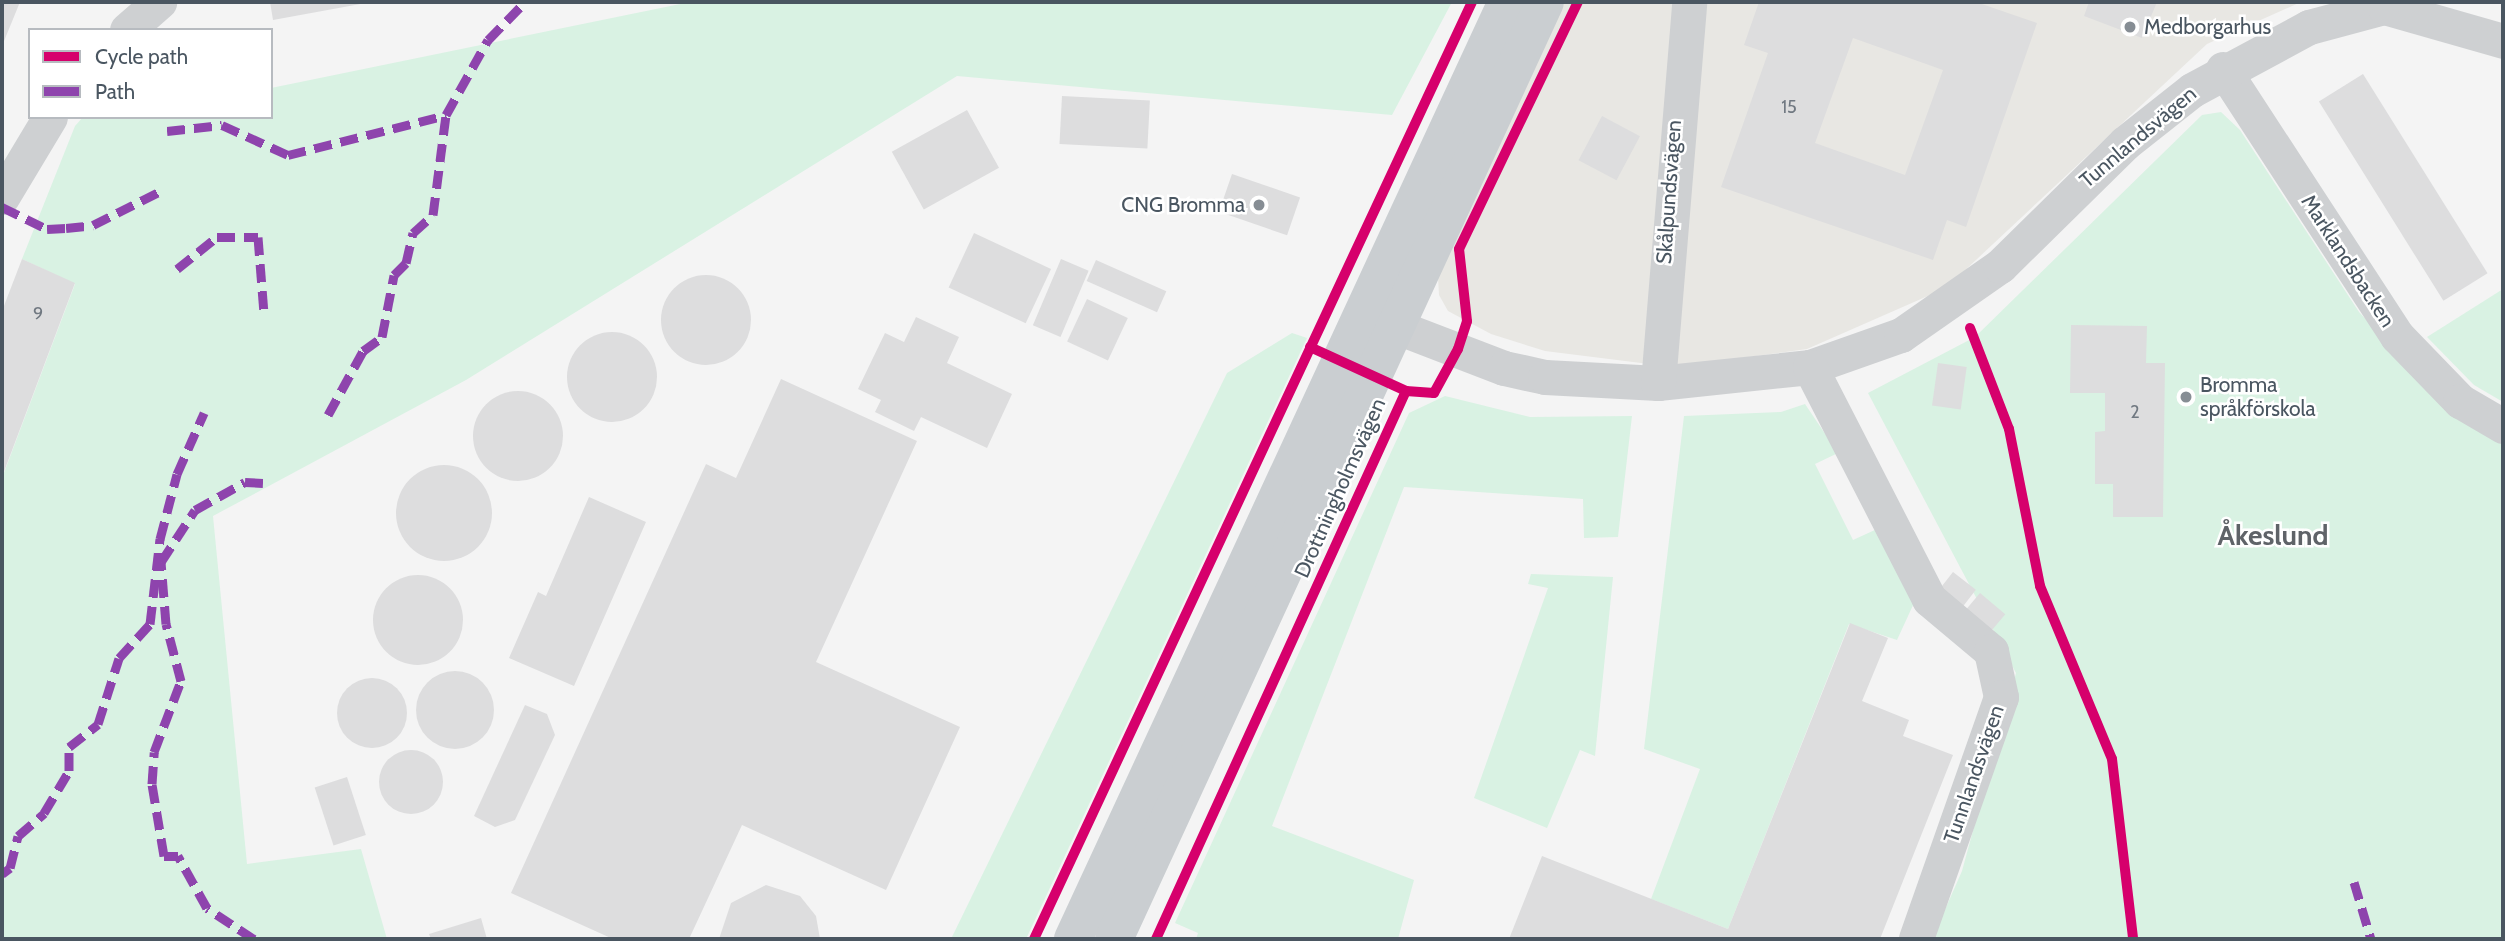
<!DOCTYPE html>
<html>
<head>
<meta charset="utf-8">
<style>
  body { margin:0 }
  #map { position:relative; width:2505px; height:941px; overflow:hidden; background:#f4f4f4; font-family:Cabin,sans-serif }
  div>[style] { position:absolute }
  .commercial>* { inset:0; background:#e8e7e3 }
  .green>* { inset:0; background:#d9f2e3 }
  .building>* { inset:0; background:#ddddde; transform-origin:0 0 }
  .round { border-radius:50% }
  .minor>* { height:35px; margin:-17.5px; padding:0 17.5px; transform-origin:17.5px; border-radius:17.5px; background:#ced0d2 }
  .major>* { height:38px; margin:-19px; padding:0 19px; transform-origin:19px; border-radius:19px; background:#caced1 }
  .quiet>* { height:9px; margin-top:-4.5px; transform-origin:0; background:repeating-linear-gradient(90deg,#8e44ad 0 18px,transparent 0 27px) }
  .cycleway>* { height:10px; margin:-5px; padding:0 5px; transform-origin:5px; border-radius:5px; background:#d6006c }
  .dots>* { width:19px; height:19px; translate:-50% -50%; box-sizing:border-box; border:4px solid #fff; border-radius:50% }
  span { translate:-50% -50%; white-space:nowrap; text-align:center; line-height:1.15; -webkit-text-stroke:5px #fff; paint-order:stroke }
  .number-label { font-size:18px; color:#707881 }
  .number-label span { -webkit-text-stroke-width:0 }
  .poi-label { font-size:21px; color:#4a5661 }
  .left { translate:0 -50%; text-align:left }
  .right { translate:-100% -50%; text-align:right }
  .street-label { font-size:21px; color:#4a5661 }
  .district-label { font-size:28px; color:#5f6368; font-weight:700 }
  .frame { position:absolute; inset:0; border:4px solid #4a5661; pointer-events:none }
  .legend { position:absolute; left:28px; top:28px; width:245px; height:91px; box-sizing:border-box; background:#fff; border:2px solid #b7bbc0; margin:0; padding:9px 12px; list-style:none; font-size:21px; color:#4a5661 }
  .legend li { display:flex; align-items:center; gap:14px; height:35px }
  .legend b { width:35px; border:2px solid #b7bbc0 }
</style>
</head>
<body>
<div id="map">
  <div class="commercial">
    <div style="clip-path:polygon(1564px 2px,2301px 2px,2207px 44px,1946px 288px,1807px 349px,1673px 367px,1545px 351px,1491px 334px,1448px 311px,1439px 295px,1438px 277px)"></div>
  </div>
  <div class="green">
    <div style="clip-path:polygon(690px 2px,1452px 2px,1392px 115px,957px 76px,466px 380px,213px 516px,247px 864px,361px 849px,387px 939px,2px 939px,2px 478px,75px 284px,22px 259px,75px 126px,83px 117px,271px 117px,271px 88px)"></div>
    <div style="clip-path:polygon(2221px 112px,2240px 130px,2359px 312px,2452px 411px,2503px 445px,2503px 939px,1932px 939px,1962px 871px,2016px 673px,1868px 393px,1975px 337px,2202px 115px)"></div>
    <div style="clip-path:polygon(2503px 289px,2503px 402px,2474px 385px,2427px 337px)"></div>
    <div style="clip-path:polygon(1292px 333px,1307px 338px,1026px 939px,951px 939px,1227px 373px)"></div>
    <div style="clip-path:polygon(1445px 396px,1530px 417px,1632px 416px,1618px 537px,1584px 538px,1583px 499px,1404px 487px,1272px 826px,1414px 880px,1398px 939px,1196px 939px,1198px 933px,1175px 923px,1409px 413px)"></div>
    <div style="clip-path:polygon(1805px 404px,1838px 453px,1815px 464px,1853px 540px,1877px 529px,1914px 603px,1897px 640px,1849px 624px,1728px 929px,1651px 899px,1700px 769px,1644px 749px,1684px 416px,1781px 412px)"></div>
    <div style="clip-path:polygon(1531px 574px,1613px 577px,1595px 756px,1580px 750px,1547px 828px,1474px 798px,1548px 588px,1528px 584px)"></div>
  </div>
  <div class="building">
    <div style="clip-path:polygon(2px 2px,20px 2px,2px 46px)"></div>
    <div style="clip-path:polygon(270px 2px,366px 2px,366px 3px,273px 20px)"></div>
    <div style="clip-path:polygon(evenodd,1759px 2px,1976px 2px,2037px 23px,1966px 227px,1947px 220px,1933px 260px,1721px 187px,1768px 53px,1744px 45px,1759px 2px,1853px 38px,1943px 70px,1905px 175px,1815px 143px,1853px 38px)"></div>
    <div style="clip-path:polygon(2089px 2px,2157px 2px,2142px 38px,2084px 16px)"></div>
    <div style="left:2363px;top:74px;width:235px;height:52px;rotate:58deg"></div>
    <div style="left:1062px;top:96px;width:88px;height:48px;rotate:3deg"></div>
    <div style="left:967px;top:110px;width:66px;height:86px;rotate:61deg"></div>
    <div style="left:1602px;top:116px;width:43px;height:50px;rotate:28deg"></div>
    <div style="left:1232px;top:174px;width:72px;height:40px;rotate:19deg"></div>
    <div style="left:974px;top:233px;width:85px;height:60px;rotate:25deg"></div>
    <div style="clip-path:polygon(22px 259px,75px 283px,2px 477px,2px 311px)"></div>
    <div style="left:1061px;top:259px;width:30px;height:72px;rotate:23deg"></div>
    <div style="left:1096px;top:260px;width:77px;height:23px;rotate:24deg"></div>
    <div class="round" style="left:661px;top:275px;width:90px;height:90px"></div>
    <div style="left:1087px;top:299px;width:45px;height:47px;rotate:25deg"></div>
    <div style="clip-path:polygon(916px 317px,959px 337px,947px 363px,1012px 394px,987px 448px,921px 417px,914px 431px,875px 412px,881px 400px,858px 389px,885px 333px,904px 342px)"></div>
    <div style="clip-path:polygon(2071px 325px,2147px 326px,2146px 363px,2165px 363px,2163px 517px,2113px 517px,2113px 484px,2095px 484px,2095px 432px,2105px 431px,2105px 393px,2070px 393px)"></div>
    <div class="round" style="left:567px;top:332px;width:90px;height:90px"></div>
    <div style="left:1938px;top:363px;width:29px;height:43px;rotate:8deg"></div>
    <div style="clip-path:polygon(781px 379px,917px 441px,816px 662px,960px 727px,886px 890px,742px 825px,689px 939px,613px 939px,511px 893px,706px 464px,736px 478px)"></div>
    <div class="round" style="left:473px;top:391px;width:90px;height:90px"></div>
    <div class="round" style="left:396px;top:465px;width:96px;height:96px"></div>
    <div style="clip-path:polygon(589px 497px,646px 522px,574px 686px,509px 658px,538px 592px,546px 596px)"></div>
    <div style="left:1953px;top:572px;width:29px;height:21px;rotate:38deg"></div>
    <div class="round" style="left:373px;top:575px;width:90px;height:90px"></div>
    <div style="left:1980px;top:593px;width:33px;height:21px;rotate:40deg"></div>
    <div style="clip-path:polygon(1850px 623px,1888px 638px,1862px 701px,1909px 720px,1903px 736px,1953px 755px,1880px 939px,1509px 939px,1542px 856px,1728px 929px)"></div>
    <div class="round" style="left:416px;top:671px;width:78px;height:78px"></div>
    <div class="round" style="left:337px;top:678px;width:70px;height:70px"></div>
    <div style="clip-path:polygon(525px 705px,547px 714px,555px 735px,515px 820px,495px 827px,474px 816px)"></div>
    <div class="round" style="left:379px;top:750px;width:64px;height:64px"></div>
    <div style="left:347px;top:777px;width:61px;height:34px;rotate:72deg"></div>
    <div style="clip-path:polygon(766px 885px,800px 896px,816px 916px,820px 939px,719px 939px,731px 903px)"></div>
    <div style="clip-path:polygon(481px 918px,487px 939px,431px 939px,429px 934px)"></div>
  </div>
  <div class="minor">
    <div style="left:127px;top:30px;width:43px;rotate:-41.2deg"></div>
    <div style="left:2223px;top:69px;width:319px;rotate:56.9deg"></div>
    <div style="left:2397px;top:336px;width:91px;rotate:45.9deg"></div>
    <div style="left:2460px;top:401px;width:50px;rotate:30.2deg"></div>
    <div style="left:2px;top:197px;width:93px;rotate:-59deg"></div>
    <div style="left:1371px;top:317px;width:142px;rotate:21deg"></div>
    <div style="left:1504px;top:368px;width:42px;rotate:12.4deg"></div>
    <div style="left:1545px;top:377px;width:113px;rotate:3deg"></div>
    <div style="left:1658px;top:383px;width:153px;rotate:-6deg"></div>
    <div style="left:1810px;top:367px;width:96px;rotate:-19.4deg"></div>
    <div style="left:1901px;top:335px;width:121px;rotate:-34.9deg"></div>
    <div style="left:2000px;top:266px;width:175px;rotate:-44.5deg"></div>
    <div style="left:2125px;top:143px;width:85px;rotate:-38.3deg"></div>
    <div style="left:2192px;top:90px;width:133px;rotate:-28.3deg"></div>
    <div style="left:2309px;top:27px;width:78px;rotate:-14.9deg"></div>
    <div style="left:2384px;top:7px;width:124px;rotate:15.9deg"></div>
    <div style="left:1810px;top:367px;width:261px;rotate:62.8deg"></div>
    <div style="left:1929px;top:599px;width:81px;rotate:40deg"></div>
    <div style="left:1991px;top:651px;width:47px;rotate:77.7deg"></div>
    <div style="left:2001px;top:697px;width:256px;rotate:109.4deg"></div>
    <div style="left:1658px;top:383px;width:382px;rotate:-85.3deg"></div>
  </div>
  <div class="major">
    <div style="left:1073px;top:939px;width:1033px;rotate:-65.15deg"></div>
    <div style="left:1114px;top:939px;width:1031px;rotate:-65.3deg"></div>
  </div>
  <div class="quiet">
    <div style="left:167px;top:131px;width:55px;rotate:-6.2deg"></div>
    <div style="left:222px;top:125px;width:72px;rotate:24.4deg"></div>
    <div style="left:288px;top:155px;width:163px;rotate:-14.2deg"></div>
    <div style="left:446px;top:115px;width:86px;rotate:-60.8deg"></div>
    <div style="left:488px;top:40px;width:53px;rotate:-45.8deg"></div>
    <div style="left:2px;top:207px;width:50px;rotate:26.1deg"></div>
    <div style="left:47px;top:229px;width:19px;rotate:-3deg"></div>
    <div style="left:66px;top:228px;width:27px;rotate:-6deg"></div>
    <div style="left:93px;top:225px;width:78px;rotate:-26.6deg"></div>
    <div style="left:177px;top:269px;width:51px;rotate:-38.7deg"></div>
    <div style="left:217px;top:237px;width:41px"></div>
    <div style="left:258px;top:237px;width:76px;rotate:85.5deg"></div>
    <div style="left:328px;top:415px;width:73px;rotate:-61.3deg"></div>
    <div style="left:363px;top:351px;width:24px;rotate:-36deg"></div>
    <div style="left:382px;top:337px;width:63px;rotate:-79deg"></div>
    <div style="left:394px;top:275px;width:17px;rotate:-45deg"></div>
    <div style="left:406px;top:263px;width:31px;rotate:-77deg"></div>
    <div style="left:413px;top:233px;width:27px;rotate:-42deg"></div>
    <div style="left:433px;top:215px;width:101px;rotate:-82.6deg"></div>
    <div style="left:2px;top:874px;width:10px;rotate:-37deg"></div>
    <div style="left:10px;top:868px;width:33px;rotate:-76deg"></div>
    <div style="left:18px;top:836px;width:35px;rotate:-41deg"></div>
    <div style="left:44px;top:813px;width:49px;rotate:-59.2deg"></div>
    <div style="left:69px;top:771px;width:24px;rotate:-90deg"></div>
    <div style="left:69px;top:747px;width:37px;rotate:-38deg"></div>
    <div style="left:98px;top:724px;width:69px;rotate:-72.3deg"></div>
    <div style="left:119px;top:658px;width:46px;rotate:-47.6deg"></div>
    <div style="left:150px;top:624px;width:86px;rotate:-83.3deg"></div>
    <div style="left:160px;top:539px;width:67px;rotate:-75.3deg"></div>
    <div style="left:177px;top:474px;width:67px;rotate:-66.1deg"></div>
    <div style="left:2354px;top:882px;width:59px;rotate:73.4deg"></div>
    <div style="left:254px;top:939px;width:56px;rotate:-146.6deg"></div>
    <div style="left:207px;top:908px;width:60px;rotate:-119.1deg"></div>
    <div style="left:178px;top:856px;width:14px;rotate:180deg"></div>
    <div style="left:164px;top:856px;width:73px;rotate:-99.5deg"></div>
    <div style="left:152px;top:784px;width:32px;rotate:-86deg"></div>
    <div style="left:154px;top:752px;width:76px;rotate:-69.2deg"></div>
    <div style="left:181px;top:681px;width:59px;rotate:-104.7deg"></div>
    <div style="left:166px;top:624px;width:62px;rotate:-94.6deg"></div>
    <div style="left:161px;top:562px;width:62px;rotate:-56.8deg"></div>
    <div style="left:195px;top:510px;width:57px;rotate:-29.2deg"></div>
    <div style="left:245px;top:482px;width:18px;rotate:3deg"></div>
  </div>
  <div class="cycleway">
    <div style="left:1970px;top:328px;width:108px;rotate:68.9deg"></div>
    <div style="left:2009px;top:429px;width:160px;rotate:78.8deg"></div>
    <div style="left:2040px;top:586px;width:187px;rotate:67.4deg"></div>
    <div style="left:2112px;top:759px;width:181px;rotate:83.3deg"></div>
    <div style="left:1310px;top:347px;width:106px;rotate:24.6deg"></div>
    <div style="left:1034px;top:939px;width:1034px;rotate:-64.95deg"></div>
    <div style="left:1156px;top:939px;width:602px;rotate:-65.48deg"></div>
    <div style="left:1406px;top:391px;width:28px;rotate:4deg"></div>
    <div style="left:1434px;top:393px;width:50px;rotate:-61.4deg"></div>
    <div style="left:1458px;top:349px;width:29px;rotate:-72deg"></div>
    <div style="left:1467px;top:321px;width:72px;rotate:-96.3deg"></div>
    <div style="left:1459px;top:249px;width:274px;rotate:-64.3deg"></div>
  </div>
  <div class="dots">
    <div style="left:2130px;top:27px;background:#868d94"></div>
    <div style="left:1259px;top:205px;background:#868d94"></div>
    <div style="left:2186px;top:397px;background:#868d94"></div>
  </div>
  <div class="number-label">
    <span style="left:1789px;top:107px">15</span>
    <span style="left:38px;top:314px">9</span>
    <span style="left:2135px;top:412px">2</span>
  </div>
  <div class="poi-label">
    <span class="left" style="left:2144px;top:27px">Medborgarhus</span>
    <span class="right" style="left:1245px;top:205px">CNG Bromma</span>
    <span class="left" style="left:2200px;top:397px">Bromma<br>språkförskola</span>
  </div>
  <div class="street-label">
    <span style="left:2138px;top:137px;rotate:-40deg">Tunnlandsvägen</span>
    <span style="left:1669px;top:192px;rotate:-86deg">Skålpundsvägen</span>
    <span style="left:2348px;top:261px;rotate:57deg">Marklandsbacken</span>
    <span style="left:1340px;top:488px;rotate:-66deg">Drottningholmsvägen</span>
    <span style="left:1974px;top:774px;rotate:-71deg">Tunnlandsvägen</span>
  </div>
  <div class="district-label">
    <span style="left:2273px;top:535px">Åkeslund</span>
  </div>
  <div class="frame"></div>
  <ul class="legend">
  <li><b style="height:9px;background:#d6006c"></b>Cycle path</li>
  <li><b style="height:9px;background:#8e44ad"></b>Path</li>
  </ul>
</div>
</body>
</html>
